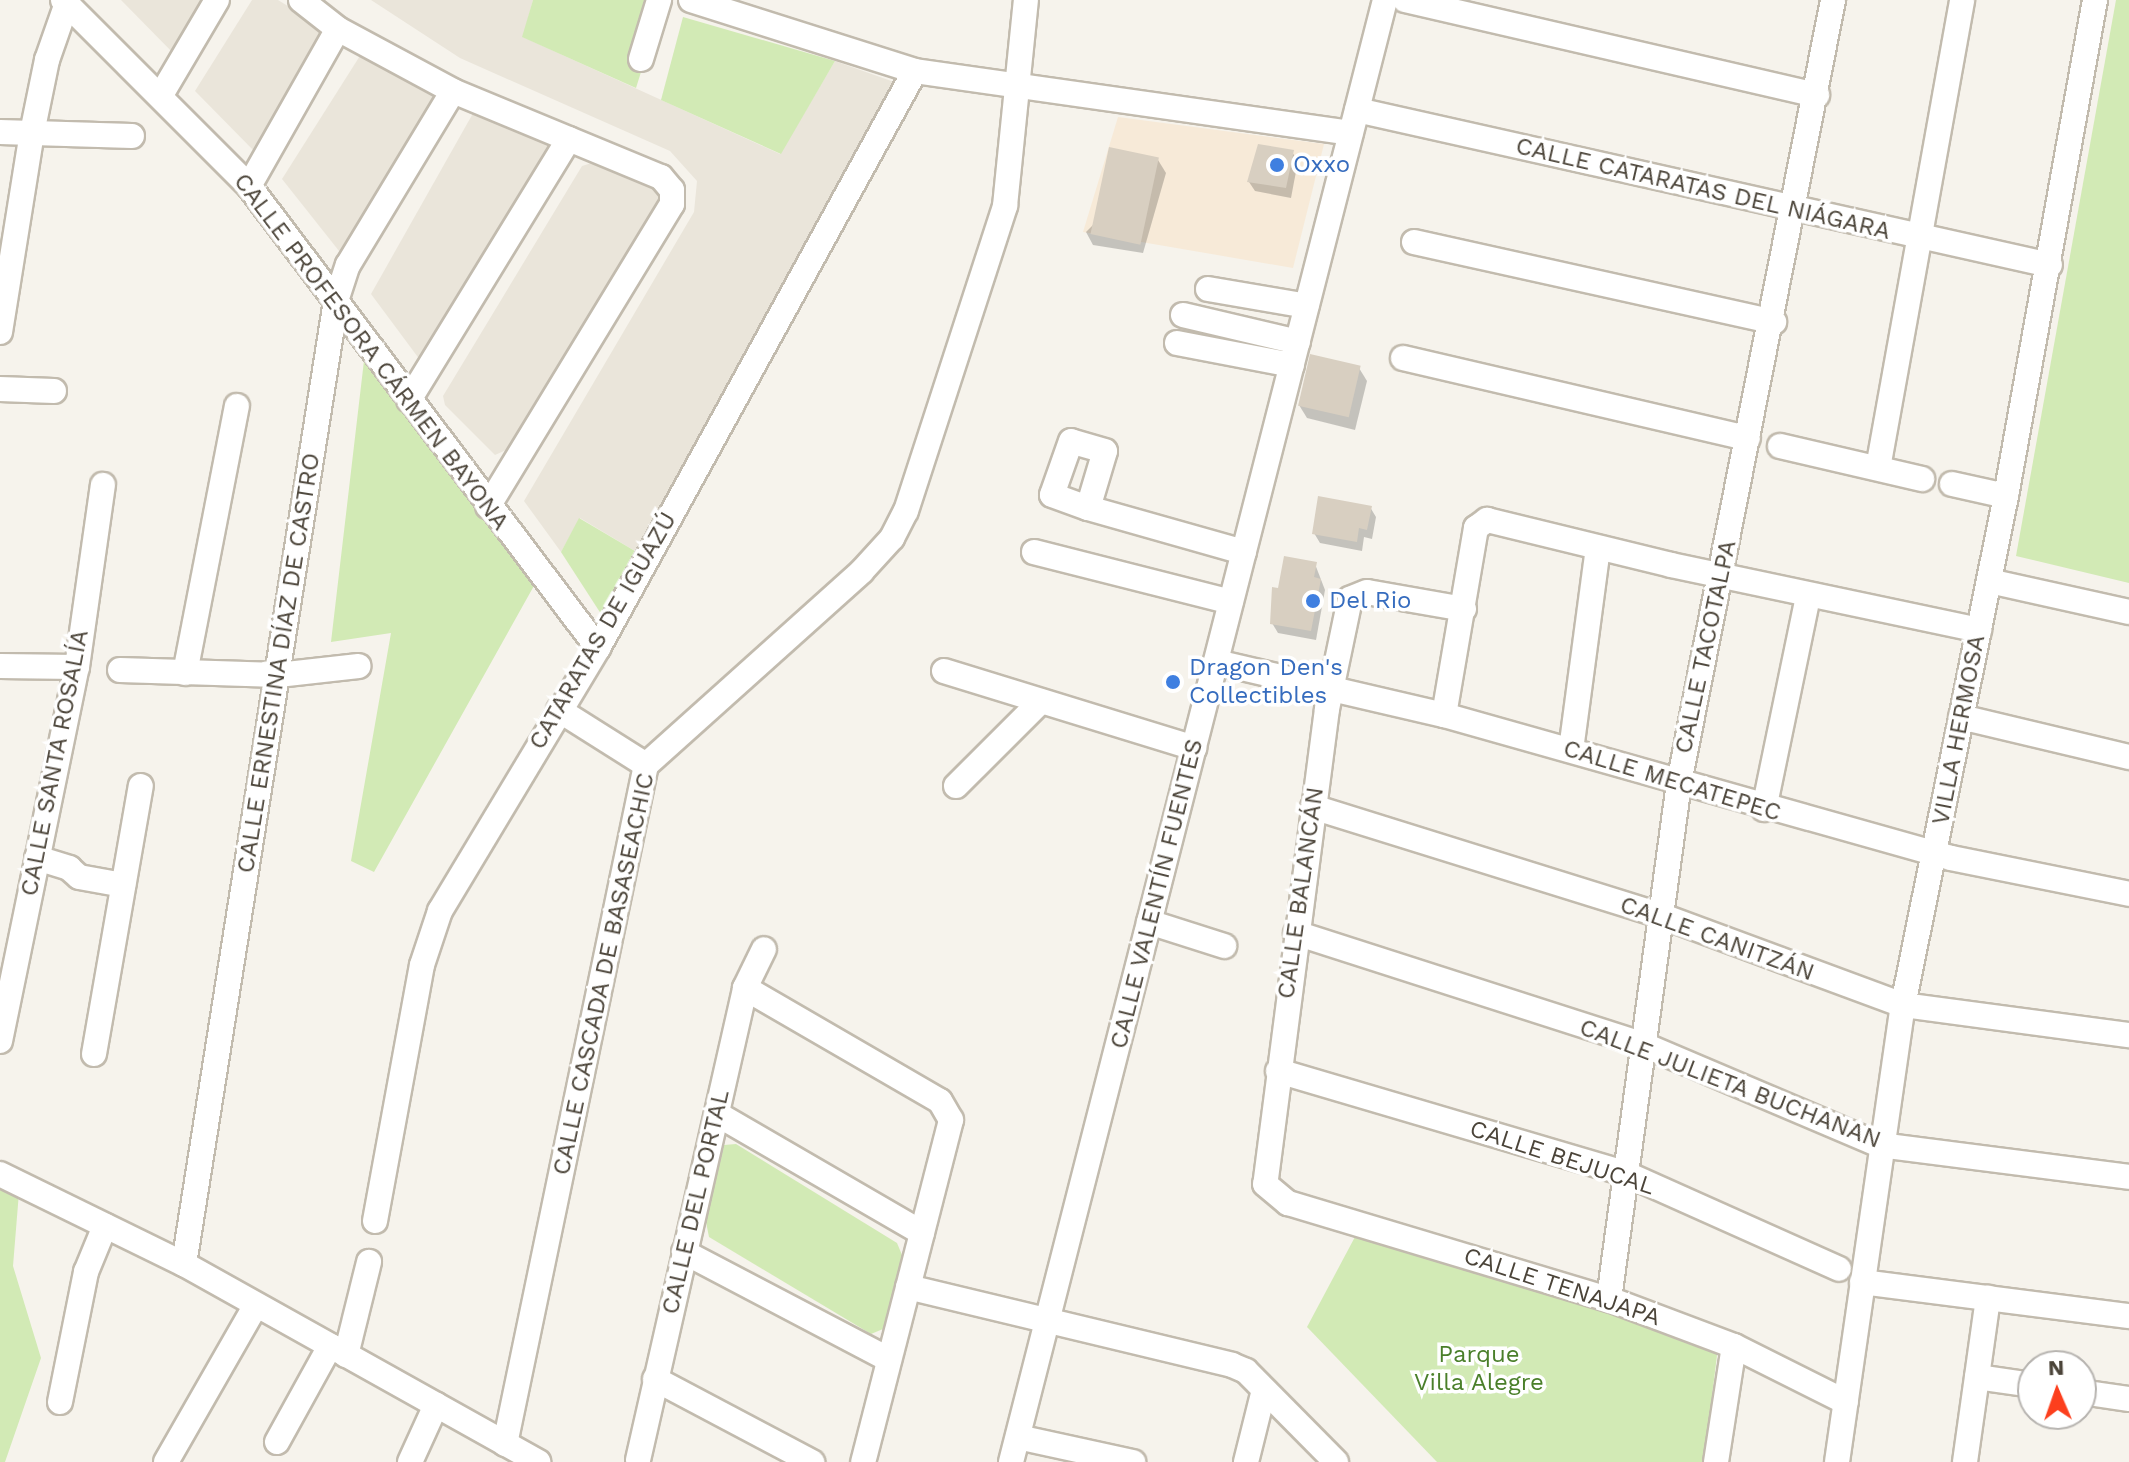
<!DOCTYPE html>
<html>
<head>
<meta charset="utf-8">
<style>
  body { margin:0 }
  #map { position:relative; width:2129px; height:1462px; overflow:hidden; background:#f6f3ec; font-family:"Work Sans",sans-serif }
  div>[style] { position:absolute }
  .residential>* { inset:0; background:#eae5da }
  .commercial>* { inset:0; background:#f7ead8 }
  .green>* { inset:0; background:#d2eab5 }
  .shadow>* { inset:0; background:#0003 }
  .building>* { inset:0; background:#d8cfc1; transform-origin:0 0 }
  .roads { filter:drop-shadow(2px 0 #c2bbae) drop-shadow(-2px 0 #c2bbae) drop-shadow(0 2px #c2bbae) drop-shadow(0 -2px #c2bbae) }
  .minor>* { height:24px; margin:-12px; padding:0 12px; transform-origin:12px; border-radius:12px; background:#fff }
  .dots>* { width:22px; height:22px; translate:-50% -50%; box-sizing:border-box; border:4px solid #fff; border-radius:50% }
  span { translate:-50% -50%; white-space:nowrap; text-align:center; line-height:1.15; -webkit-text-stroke:7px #fff; paint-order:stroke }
  .shop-label { font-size:24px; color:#366cbe }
  .left { translate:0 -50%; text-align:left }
  .street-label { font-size:24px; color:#4b4439 }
  .park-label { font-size:24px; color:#4a7f2a }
  .north { position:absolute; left:2017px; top:1350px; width:80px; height:80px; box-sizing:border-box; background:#fff; border:2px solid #b7b4b0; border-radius:50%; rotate:358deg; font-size:22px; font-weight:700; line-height:32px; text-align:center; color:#4b4439 }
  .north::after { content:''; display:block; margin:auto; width:28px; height:36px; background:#fc3f1d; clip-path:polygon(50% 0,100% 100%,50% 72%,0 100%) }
</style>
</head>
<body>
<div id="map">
  <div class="residential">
    <div style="clip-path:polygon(121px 0,210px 0,177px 57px)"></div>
    <div style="clip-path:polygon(252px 0,278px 0,327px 30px,260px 157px,195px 91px)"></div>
    <div style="clip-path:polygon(371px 0,533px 0,523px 37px,780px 154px,835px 61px,911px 88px,640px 554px,580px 518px,561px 552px,524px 501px,694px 212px,697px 181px,670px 151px,460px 58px)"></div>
    <div style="clip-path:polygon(363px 51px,445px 99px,343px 256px,282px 179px)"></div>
    <div style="clip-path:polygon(476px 108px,550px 144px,434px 364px,423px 364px,371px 294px)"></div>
    <div style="clip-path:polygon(598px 161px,661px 189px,664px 202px,533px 438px,495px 455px,445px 405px,443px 396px,582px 166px)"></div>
  </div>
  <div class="commercial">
    <div style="clip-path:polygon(1118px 117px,1324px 144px,1293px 268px,1083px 232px)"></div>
  </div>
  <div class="green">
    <div style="clip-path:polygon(533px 0,649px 0,662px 5px,636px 88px,522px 37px)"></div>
    <div style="clip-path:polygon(2116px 0,2129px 0,2129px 583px,2016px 556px)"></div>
    <div style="clip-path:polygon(683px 17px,835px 61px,781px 154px,661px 100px)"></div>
    <div style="clip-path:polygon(365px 352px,535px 584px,374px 872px,351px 861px,391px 633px,331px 642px)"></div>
    <div style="clip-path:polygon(579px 518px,640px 554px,603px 617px,561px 552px)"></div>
    <div style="clip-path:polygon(736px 1144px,897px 1243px,902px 1255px,883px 1329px,871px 1334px,709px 1237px,706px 1222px,724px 1145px)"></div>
    <div style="clip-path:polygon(0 1173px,20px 1180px,13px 1266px,41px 1358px,5px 1462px,0 1462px)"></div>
    <div style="clip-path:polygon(1356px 1235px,1718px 1347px,1704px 1462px,1437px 1462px,1307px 1327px)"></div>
  </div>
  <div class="shadow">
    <div style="clip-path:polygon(1292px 152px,1298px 161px,1291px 198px,1255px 191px,1249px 182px)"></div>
    <div style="clip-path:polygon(1158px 160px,1166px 173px,1143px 253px,1093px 245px,1086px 232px)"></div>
    <div style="clip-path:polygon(1359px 368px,1367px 381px,1355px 430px,1307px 418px,1299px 405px)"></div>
    <div style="clip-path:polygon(1370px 507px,1376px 517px,1372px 539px,1364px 537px,1362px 551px,1320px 543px,1314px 533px)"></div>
    <div style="clip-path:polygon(1315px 564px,1325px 590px,1316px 640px,1278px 633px,1272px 623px,1280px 590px)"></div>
  </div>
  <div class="building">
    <div style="clip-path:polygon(1258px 144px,1294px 150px,1286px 188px,1247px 182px)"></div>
    <div style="left:1109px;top:147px;width:51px;height:89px;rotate:12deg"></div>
    <div style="left:1310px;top:354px;width:52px;height:53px;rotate:13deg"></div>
    <div style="clip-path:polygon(1318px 496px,1372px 506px,1367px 530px,1359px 528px,1357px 542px,1312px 534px)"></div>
    <div style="clip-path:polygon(1284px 556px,1317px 562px,1314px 577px,1321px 579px,1311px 631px,1270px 624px,1272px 587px,1278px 588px)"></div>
  </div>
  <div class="roads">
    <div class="minor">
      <div style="left:63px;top:0;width:263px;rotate:45deg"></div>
      <div style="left:249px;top:186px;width:579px;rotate:52.93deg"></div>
      <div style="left:301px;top:0;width:47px;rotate:38.1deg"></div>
      <div style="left:338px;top:29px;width:131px;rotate:28.3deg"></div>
      <div style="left:453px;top:91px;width:225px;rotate:22.5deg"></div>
      <div style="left:661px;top:177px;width:17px;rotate:50deg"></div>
      <div style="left:672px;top:190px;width:14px;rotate:90deg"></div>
      <div style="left:672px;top:204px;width:354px;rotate:121.3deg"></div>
      <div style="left:691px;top:0;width:235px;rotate:17.6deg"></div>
      <div style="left:915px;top:71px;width:440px;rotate:8.1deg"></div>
      <div style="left:1405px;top:0;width:423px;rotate:13deg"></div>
      <div style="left:641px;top:59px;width:62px;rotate:-73deg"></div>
      <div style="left:161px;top:95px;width:110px;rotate:-59.5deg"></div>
      <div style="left:1357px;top:110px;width:710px;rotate:12.61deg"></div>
      <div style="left:0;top:132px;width:132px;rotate:1.7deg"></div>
      <div style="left:249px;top:186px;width:180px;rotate:-60.5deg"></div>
      <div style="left:1414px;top:242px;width:369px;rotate:12.5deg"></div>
      <div style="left:1208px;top:289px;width:100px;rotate:9.7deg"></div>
      <div style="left:1183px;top:315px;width:118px;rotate:13.2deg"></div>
      <div style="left:0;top:332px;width:202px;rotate:-80.9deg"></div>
      <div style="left:32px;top:133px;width:75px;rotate:-78.4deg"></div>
      <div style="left:47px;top:60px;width:64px;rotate:-70.7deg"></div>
      <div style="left:1177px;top:343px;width:117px;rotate:10.8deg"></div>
      <div style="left:1403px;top:358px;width:354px;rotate:13.1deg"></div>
      <div style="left:0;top:389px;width:54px;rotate:2.1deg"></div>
      <div style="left:409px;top:400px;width:306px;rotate:-58.5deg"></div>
      <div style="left:1780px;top:446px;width:146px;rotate:13.1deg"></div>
      <div style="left:1878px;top:468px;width:475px;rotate:-79.8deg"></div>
      <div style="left:1952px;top:484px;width:55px;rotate:12.5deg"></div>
      <div style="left:1088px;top:508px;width:59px;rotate:-73.4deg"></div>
      <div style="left:1105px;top:451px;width:35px;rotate:-164deg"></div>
      <div style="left:1071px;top:441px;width:57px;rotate:109.4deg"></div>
      <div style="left:1052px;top:495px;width:38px;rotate:20deg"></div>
      <div style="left:1088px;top:508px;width:162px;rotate:15.8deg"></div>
      <div style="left:1034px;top:552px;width:203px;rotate:14.2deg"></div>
      <div style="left:1989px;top:581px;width:143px;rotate:12.5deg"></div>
      <div style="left:1464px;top:609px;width:98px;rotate:-170.1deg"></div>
      <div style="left:1367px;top:592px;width:18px;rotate:158deg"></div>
      <div style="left:1350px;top:599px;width:112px;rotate:101.8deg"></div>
      <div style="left:1327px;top:709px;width:479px;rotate:97.4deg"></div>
      <div style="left:1265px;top:1184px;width:30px;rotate:40deg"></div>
      <div style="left:1288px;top:1203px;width:335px;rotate:16.7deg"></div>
      <div style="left:1609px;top:1299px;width:134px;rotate:20.6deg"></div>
      <div style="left:1734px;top:1346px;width:125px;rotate:26.6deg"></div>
      <div style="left:1216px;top:662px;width:234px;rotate:13.1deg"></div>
      <div style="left:1444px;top:715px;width:527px;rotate:15.75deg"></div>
      <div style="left:1951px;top:858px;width:182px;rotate:11.4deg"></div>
      <div style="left:0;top:666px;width:77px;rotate:0.7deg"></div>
      <div style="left:120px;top:670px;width:158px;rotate:1.8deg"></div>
      <div style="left:278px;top:675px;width:81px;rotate:-6.4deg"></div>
      <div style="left:944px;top:671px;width:262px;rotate:17.1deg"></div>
      <div style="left:185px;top:673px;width:272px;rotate:-79deg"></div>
      <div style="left:559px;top:710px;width:103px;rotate:32.3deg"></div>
      <div style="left:1444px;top:715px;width:190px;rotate:-80.3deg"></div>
      <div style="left:1476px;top:528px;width:14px;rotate:-36deg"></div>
      <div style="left:1487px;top:520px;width:189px;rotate:13.7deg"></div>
      <div style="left:1671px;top:565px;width:315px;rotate:11.9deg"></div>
      <div style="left:1961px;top:717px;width:173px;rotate:13.4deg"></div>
      <div style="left:1571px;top:750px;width:204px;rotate:-82.4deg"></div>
      <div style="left:956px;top:786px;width:120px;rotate:-45deg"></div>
      <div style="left:1313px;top:807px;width:366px;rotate:17.3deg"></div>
      <div style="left:1662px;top:916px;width:257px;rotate:20.3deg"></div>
      <div style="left:1903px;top:1005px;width:228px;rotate:7.6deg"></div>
      <div style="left:1764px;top:809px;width:217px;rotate:-78.3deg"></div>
      <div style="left:37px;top:858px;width:34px;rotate:17deg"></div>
      <div style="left:69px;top:868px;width:13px;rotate:42deg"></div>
      <div style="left:79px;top:877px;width:45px;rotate:10.3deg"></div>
      <div style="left:1149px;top:922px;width:79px;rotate:17.7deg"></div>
      <div style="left:1296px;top:933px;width:366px;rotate:17.8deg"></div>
      <div style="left:1644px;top:1045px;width:256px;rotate:23deg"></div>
      <div style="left:1880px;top:1145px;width:251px;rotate:7.3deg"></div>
      <div style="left:745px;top:988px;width:225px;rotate:30.1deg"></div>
      <div style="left:940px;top:1101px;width:22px;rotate:60deg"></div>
      <div style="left:951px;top:1120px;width:353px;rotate:104.4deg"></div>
      <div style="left:0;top:1041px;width:382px;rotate:-78.4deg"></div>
      <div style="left:77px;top:667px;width:184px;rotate:-81.9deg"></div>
      <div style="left:94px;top:1054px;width:272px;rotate:-80.1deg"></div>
      <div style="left:1278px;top:1071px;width:364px;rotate:16.4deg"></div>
      <div style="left:1627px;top:1174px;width:232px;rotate:24.1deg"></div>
      <div style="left:717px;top:1114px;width:237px;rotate:30.1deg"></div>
      <div style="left:0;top:1174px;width:205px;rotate:26.1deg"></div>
      <div style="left:184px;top:1264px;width:406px;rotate:29.2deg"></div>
      <div style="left:375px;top:1221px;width:260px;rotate:-79.6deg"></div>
      <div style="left:422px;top:965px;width:57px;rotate:-71.6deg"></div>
      <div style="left:440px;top:911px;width:307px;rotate:-59deg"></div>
      <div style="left:598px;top:648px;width:658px;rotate:-61.22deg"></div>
      <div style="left:684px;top:1252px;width:230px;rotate:27.7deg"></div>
      <div style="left:184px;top:1264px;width:975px;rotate:-81.03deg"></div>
      <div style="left:336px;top:301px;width:38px;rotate:-72deg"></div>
      <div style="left:348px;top:265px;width:203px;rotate:-58.9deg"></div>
      <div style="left:1862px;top:1282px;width:269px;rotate:7.3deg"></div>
      <div style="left:908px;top:1287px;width:333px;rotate:13.5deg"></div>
      <div style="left:1232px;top:1365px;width:15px;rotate:23deg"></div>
      <div style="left:1246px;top:1371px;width:128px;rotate:45.3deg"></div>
      <div style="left:1609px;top:1299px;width:521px;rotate:-82.27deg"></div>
      <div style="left:1679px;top:783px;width:798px;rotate:-78.87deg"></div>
      <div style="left:346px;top:1355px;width:96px;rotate:-76.1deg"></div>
      <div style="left:1977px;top:1377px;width:57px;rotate:8.1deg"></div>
      <div style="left:655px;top:1379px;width:178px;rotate:27.9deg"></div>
      <div style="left:2081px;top:1392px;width:49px;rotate:8.3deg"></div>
      <div style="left:60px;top:1402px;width:133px;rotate:-78.7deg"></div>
      <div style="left:86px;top:1272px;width:50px;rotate:-67.6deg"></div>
      <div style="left:1018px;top:1437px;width:118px;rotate:12.3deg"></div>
      <div style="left:277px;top:1442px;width:110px;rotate:-61.1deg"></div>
      <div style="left:505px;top:1444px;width:693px;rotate:-78.27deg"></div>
      <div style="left:646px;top:765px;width:289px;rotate:-41.9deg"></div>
      <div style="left:861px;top:572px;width:46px;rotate:-47.6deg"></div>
      <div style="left:892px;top:538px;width:30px;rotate:-63deg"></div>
      <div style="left:906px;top:511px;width:321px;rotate:-72deg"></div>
      <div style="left:1005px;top:206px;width:207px;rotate:-84.2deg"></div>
      <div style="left:638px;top:1460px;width:484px;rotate:-77.2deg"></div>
      <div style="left:745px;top:988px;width:43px;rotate:-64deg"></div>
      <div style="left:166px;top:1462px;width:181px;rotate:-60.2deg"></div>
      <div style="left:410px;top:1462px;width:63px;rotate:-65.5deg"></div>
      <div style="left:1011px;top:1462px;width:1509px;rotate:-75.65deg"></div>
      <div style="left:1246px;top:1462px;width:74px;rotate:-76deg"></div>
      <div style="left:1716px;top:1462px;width:117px;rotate:-81.2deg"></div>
      <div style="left:1837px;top:1462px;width:462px;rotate:-81.8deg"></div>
      <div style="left:1903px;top:1005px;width:519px;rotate:-78.56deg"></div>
      <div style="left:2006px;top:496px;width:504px;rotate:-79.83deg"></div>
      <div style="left:1965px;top:1462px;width:166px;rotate:-82deg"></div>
    </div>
  </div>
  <div class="dots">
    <div style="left:1277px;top:165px;background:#3f7fe0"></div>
    <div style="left:1313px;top:601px;background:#3f7fe0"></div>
    <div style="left:1173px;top:682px;background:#3f7fe0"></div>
  </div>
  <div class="shop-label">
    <span class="left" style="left:1293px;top:165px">Oxxo</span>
    <span class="left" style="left:1329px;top:601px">Del Rio</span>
    <span class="left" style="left:1189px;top:682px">Dragon Den's<br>Collectibles</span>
  </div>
  <div class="street-label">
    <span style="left:1703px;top:189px;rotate:13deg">CALLE CATARATAS DEL NIÁGARA</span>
    <span style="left:371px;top:352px;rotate:53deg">CALLE PROFESORA CÁRMEN BAYONA</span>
    <span style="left:603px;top:631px;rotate:-60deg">CATARATAS DE IGUAZÚ</span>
    <span style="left:1706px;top:647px;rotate:-78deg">CALLE TACOTALPA</span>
    <span style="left:279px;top:663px;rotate:-81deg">CALLE ERNESTINA DÍAZ DE CASTRO</span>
    <span style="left:1959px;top:730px;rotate:-79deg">VILLA HERMOSA</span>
    <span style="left:55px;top:763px;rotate:-79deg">CALLE SANTA ROSALÍA</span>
    <span style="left:1672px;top:781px;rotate:17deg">CALLE MECATEPEC</span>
    <span style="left:1301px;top:893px;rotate:-82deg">CALLE BALANCÁN</span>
    <span style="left:1157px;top:894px;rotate:-76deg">CALLE VALENTÍN FUENTES</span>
    <span style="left:1717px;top:939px;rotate:20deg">CALLE CANITZÁN</span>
    <span style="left:604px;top:974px;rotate:-78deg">CALLE CASCADA DE BASASEACHIC</span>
    <span style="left:1730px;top:1084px;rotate:21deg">CALLE JULIETA BUCHANAN</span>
    <span style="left:1562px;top:1158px;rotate:18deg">CALLE BEJUCAL</span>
    <span style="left:696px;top:1202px;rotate:-77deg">CALLE DEL PORTAL</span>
    <span style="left:1562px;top:1287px;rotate:18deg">CALLE TENAJAPA</span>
  </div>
  <div class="park-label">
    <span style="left:1479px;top:1369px">Parque<br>Villa Alegre</span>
  </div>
  <div class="north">N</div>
</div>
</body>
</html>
